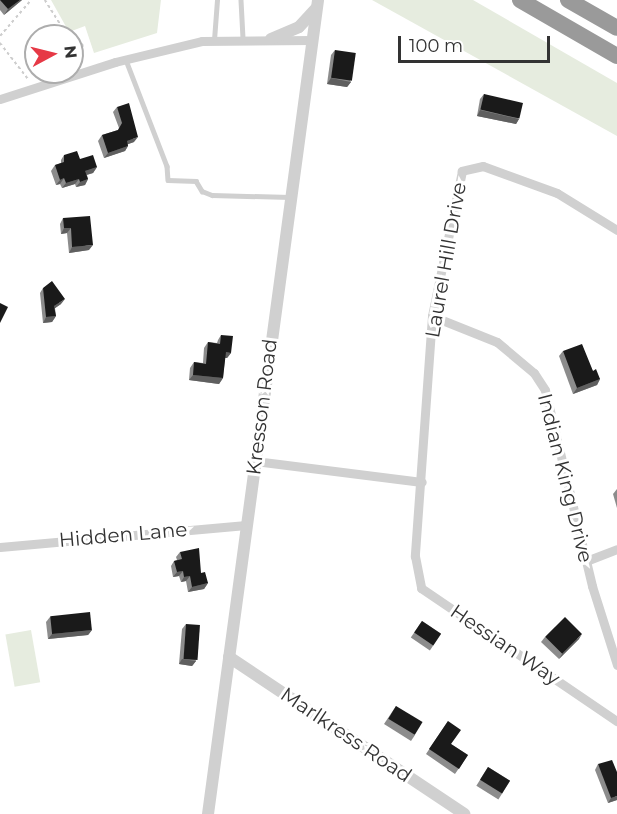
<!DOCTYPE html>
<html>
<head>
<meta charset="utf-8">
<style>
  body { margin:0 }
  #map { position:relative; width:617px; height:814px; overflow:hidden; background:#fff; font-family:Montserrat,sans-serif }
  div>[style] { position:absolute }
  .green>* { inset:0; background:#e6ecdf; transform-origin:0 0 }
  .path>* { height:1.5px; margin-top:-0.75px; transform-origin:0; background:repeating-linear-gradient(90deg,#cdcdcd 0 3px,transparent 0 6px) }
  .service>* { height:4.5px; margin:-2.25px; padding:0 2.25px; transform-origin:2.25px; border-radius:2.25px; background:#d0d0d0 }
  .minor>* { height:9px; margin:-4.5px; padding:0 4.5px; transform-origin:4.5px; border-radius:4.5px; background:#d0d0d0 }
  .tertiary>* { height:12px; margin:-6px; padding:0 6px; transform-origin:6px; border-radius:6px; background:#d0d0d0 }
  .motorway>* { height:16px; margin:-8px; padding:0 8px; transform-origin:8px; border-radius:8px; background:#9a9a9a }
  .wall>* { inset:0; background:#8c8c8c; transform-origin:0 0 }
  .shaded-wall>* { inset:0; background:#5f5f5f }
  .building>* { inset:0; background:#1a1a1a; transform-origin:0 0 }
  span { translate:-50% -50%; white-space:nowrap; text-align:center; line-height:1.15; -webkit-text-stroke:6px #fff; paint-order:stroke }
  .street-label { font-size:20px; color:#333 }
  .north { position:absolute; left:24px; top:24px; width:60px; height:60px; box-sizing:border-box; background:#fff; border:2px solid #adadad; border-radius:50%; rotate:83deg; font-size:16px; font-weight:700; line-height:24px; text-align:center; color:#333 }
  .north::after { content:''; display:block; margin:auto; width:21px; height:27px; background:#e63946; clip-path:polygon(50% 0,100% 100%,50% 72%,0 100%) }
  .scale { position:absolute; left:398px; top:36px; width:152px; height:27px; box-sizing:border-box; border:3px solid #333; border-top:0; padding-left:8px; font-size:18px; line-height:21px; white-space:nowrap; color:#333; -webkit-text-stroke:4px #fff; paint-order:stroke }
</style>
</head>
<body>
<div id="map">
  <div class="green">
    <div style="clip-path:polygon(51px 0,161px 0,157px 33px,94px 53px,85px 26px,69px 32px)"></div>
    <div style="clip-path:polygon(372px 0,473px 0,617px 83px,617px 136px)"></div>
    <div style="left:31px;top:630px;width:53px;height:26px;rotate:80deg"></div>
  </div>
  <div class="path">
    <div style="left:45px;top:0;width:41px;rotate:57.8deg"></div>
    <div style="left:0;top:36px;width:48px;rotate:-49.3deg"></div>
    <div style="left:0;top:43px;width:46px;rotate:52.1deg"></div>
  </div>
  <div class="service">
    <div style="left:241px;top:0;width:38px;rotate:87deg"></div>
    <div style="left:214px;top:40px;width:40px;rotate:-85.7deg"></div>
    <div style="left:72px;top:48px;width:9px;rotate:-18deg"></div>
    <div style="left:126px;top:60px;width:114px;rotate:68.9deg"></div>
    <div style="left:167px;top:166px;width:14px;rotate:86deg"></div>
    <div style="left:168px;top:180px;width:28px;rotate:2deg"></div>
    <div style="left:196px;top:181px;width:12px;rotate:59deg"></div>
    <div style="left:202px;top:191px;width:11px;rotate:22deg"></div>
    <div style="left:212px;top:195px;width:78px;rotate:1.5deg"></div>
    <div style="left:49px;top:72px;width:11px;rotate:68deg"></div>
  </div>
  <div class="minor">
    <div style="left:0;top:99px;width:121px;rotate:-17.8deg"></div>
    <div style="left:115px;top:62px;width:89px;rotate:-13.6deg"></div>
    <div style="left:202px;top:41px;width:110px;rotate:-0.5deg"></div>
    <div style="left:617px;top:230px;width:70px;rotate:-148.3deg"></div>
    <div style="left:557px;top:193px;width:79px;rotate:-160deg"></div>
    <div style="left:483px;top:166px;width:22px;rotate:167deg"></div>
    <div style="left:462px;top:171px;width:148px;rotate:101.7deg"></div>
    <div style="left:432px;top:316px;width:241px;rotate:94.1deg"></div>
    <div style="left:415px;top:556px;width:33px;rotate:79deg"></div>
    <div style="left:421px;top:588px;width:237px;rotate:34.2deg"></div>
    <div style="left:432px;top:316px;width:70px;rotate:21.8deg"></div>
    <div style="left:497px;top:342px;width:48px;rotate:40deg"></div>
    <div style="left:534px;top:373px;width:20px;rotate:57deg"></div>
    <div style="left:545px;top:390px;width:202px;rotate:76.5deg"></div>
    <div style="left:592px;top:586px;width:83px;rotate:72.4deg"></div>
    <div style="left:255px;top:461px;width:168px;rotate:7.2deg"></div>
    <div style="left:0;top:547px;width:247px;rotate:-5.1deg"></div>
    <div style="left:586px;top:561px;width:33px;rotate:-21deg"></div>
  </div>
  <div class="tertiary">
    <div style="left:271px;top:39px;width:30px;rotate:-23deg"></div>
    <div style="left:299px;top:27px;width:25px;rotate:-47deg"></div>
    <div style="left:229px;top:657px;width:283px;rotate:33.7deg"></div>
    <div style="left:208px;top:814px;width:821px;rotate:-82.3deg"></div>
  </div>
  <div class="motorway">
    <div style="left:520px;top:0;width:112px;rotate:30deg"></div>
    <div style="left:568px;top:0;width:56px;rotate:29.7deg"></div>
  </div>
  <div class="wall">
    <div style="clip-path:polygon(0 0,22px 0,4px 15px,0 10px)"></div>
    <div style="clip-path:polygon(335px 50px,351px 82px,347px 87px,327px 84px,331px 55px)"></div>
    <div style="clip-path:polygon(484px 94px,519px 119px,516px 124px,477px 116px,480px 99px)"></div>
    <div style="clip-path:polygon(117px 107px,134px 142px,128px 144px,128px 146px,125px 151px,104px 158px,98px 141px,102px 135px,118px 130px,119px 128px,113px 112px)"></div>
    <div style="clip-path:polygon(64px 155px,80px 159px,97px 167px,93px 173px,87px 175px,88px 179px,85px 185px,76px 187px,75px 184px,62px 188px,60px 184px,56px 185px,51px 171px,55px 165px,61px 163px,61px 160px)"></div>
    <div style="clip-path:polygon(63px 218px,89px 250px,69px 253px,67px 233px,61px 234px,60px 224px)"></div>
    <div style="clip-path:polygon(43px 288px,61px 304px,55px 308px,56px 316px,52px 322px,43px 323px,40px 293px)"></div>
    <div style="clip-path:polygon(221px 335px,231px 353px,227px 358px,225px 358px,223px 378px,219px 384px,189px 380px,190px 368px,194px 362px,203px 363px,204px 348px,208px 342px,217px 343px,218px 340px)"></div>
    <div style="clip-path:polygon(563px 351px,593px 371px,600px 379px,597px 385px,573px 394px,559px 356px)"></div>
    <div style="clip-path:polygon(617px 489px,617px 508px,613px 494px)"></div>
    <div style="clip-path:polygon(180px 552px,201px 573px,208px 583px,204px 589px,188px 592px,186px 581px,181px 582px,179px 576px,173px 577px,171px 566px,174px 561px,177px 560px,176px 557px)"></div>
    <div style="clip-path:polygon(50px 617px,92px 630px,88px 635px,48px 639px,46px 622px)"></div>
    <div style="left:422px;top:621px;width:23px;height:20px;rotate:34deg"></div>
    <div style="clip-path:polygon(186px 624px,196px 661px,192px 666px,179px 664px,182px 629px)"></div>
    <div style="clip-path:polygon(545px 637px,579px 639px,559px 659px,541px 642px)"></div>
    <div style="clip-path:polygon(396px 706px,415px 735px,411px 741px,384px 724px)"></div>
    <div style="clip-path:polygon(448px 721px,451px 744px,468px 755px,455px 774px,426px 754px)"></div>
    <div style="clip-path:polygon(598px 764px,617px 800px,608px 803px,595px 770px)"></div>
    <div style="left:488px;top:767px;width:26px;height:22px;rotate:32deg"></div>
  </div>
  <div class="shaded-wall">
    <div style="clip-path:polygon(20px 0,22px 0,4px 15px,8px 9px)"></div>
    <div style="clip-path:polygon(331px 78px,351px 82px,347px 87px,327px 84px)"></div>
    <div style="clip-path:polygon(480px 110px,519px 119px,516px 124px,477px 116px)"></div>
    <div style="clip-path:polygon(138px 137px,134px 142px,123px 146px,127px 141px)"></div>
    <div style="clip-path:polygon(128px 146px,125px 151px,104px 158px,108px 153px)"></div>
    <div style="clip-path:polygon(97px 167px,93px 173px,82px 176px,85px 171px)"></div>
    <div style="clip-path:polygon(64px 178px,60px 184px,56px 185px,60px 180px)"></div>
    <div style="clip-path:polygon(79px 179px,75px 184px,62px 188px,66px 183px)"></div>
    <div style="clip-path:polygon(88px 179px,85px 185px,76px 187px,80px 182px)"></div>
    <div style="clip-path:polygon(64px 228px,71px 228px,67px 233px,61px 234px)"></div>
    <div style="clip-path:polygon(93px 245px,89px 250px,69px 253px,72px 247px)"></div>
    <div style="clip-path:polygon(65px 299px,61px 304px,51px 311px,54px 306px)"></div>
    <div style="clip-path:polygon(56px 316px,52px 322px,43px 323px,46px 317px)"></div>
    <div style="clip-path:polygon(226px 352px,231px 353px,227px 358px,222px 358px)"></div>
    <div style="clip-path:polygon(193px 375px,223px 378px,219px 384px,189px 380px)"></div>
    <div style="clip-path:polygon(600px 379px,597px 385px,573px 394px,577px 388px)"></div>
    <div style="clip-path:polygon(183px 571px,179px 576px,173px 577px,177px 572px)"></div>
    <div style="clip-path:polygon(190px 576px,186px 581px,181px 582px,184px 577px)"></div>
    <div style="clip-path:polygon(208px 583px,204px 589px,188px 592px,192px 587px)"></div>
    <div style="clip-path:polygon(92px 630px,88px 635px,48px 639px,52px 634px)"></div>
    <div style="clip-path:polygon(582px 634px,579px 639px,559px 659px,562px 654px)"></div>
    <div style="clip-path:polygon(182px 659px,196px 661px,192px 666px,179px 664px)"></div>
    <div style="clip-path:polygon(617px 796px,617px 800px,608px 803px,611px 798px)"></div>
  </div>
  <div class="building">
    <div style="clip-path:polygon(0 0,20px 0,8px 9px)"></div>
    <div style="left:335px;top:50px;width:21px;height:28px;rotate:8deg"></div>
    <div style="left:484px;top:94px;width:40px;height:16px;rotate:13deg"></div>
    <div style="clip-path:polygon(129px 103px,138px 137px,127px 141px,128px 146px,108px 153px,102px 135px,118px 130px,122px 123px,117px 107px)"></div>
    <div style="clip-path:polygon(77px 151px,80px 159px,93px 155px,97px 167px,85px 171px,88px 179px,80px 182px,79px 179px,66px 183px,64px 178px,60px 180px,55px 165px,64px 162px,64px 155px)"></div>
    <div style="clip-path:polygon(90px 216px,93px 245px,72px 247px,71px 228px,64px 228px,63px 218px)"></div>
    <div style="clip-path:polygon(52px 281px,65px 299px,54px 306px,56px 316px,46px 317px,43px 288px)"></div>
    <div style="clip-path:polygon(0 303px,8px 307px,0 323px)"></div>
    <div style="clip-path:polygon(221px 335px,233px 336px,231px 353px,226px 352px,223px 378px,193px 375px,194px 362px,206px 364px,208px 342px,220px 344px)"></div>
    <div style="clip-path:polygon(582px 344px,593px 371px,596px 369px,600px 379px,577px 388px,563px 351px)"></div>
    <div style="clip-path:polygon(199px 548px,201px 573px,205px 572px,208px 583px,192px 587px,190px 576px,184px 577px,183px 571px,177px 572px,174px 561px,182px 559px,180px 552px)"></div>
    <div style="left:90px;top:612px;width:18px;height:40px;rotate:84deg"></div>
    <div style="left:565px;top:617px;width:24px;height:28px;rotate:45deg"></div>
    <div style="left:422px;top:621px;width:23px;height:14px;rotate:34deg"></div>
    <div style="left:186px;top:624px;width:14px;height:35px;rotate:4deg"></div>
    <div style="left:396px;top:706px;width:31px;height:15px;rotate:31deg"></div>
    <div style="clip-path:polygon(448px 721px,461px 730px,451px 744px,468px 755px,459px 769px,429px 749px)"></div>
    <div style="clip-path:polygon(612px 760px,617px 772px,617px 796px,611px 798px,598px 764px)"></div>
    <div style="left:488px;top:767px;width:26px;height:15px;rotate:32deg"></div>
  </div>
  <div class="street-label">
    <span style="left:446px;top:260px;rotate:-80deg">Laurel Hill Drive</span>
    <span style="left:262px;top:407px;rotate:-83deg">Kresson Road</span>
    <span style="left:565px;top:478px;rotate:76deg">Indian King Drive</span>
    <span style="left:123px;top:535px;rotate:-5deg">Hidden Lane</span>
    <span style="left:505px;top:645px;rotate:34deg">Hessian Way</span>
    <span style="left:346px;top:735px;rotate:34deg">Marlkress Road</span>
  </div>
  <div class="north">N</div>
  <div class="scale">100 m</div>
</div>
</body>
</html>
